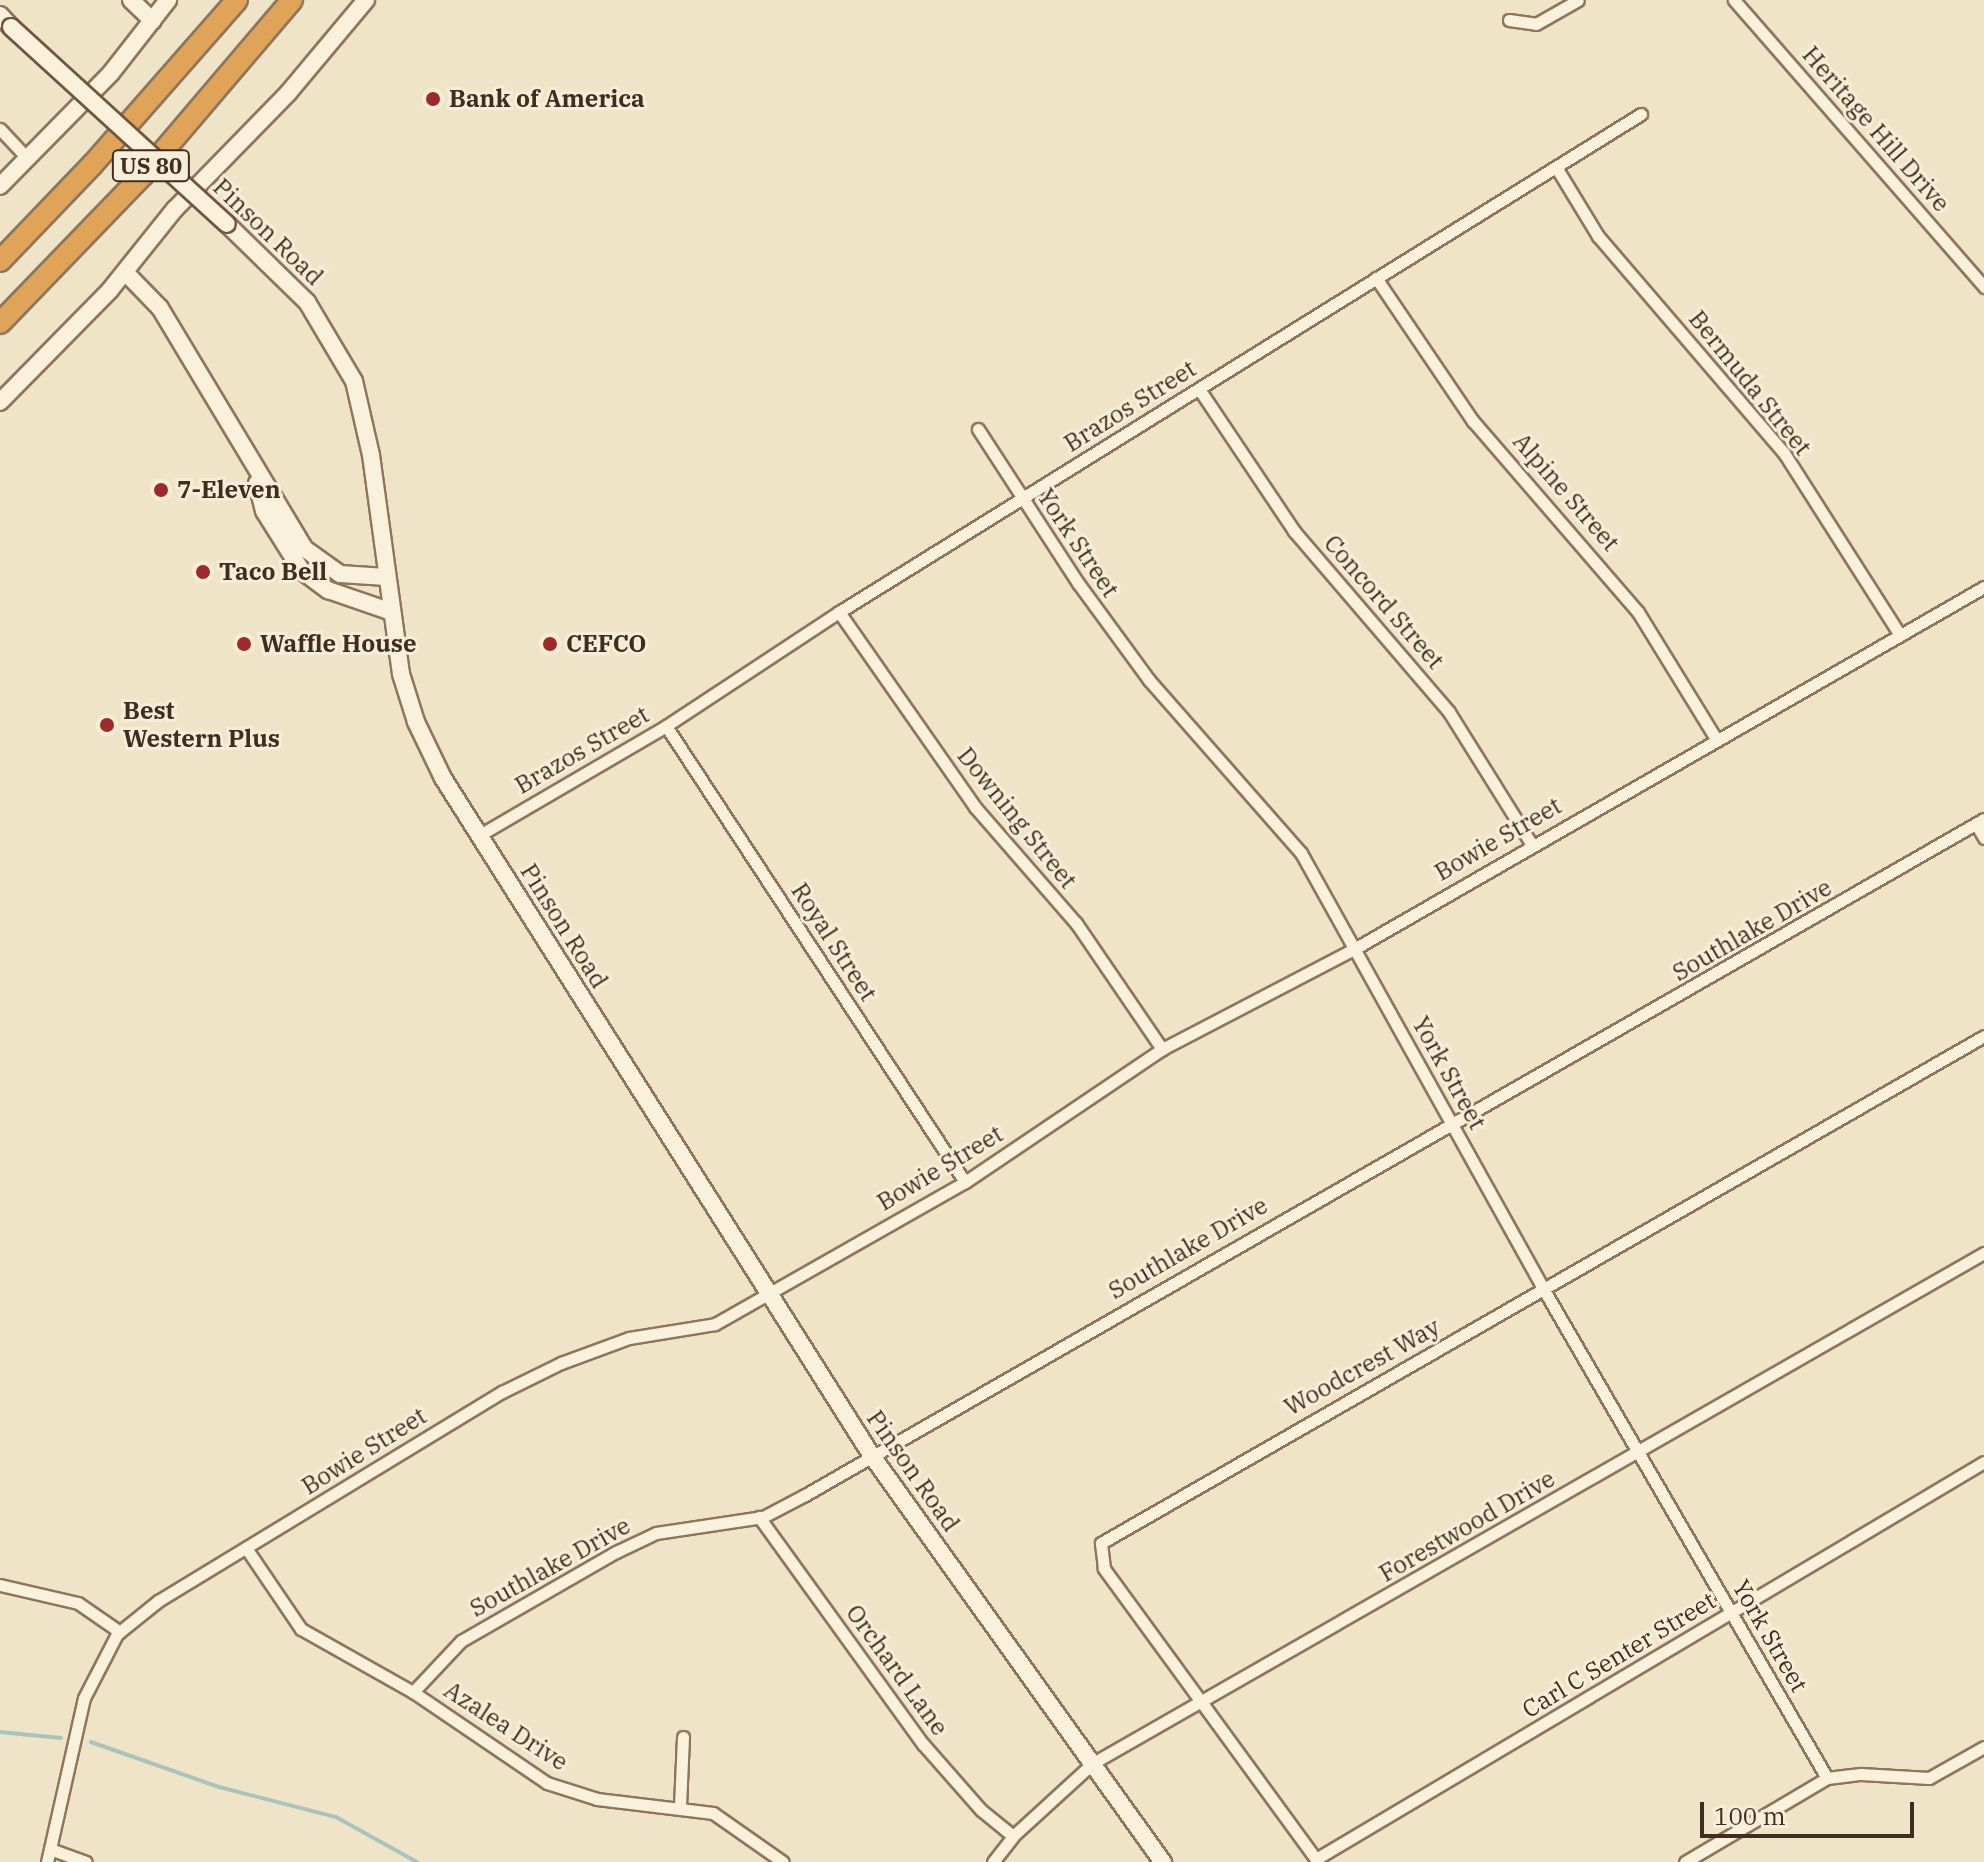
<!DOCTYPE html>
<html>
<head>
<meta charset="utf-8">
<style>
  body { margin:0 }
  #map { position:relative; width:1984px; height:1862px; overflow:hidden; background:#f0e4c8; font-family:"IBM Plex Serif",serif }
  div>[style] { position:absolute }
  .stream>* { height:4px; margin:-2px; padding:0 2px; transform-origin:2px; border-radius:2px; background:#a9c4bc }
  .roads { filter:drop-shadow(2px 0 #8d765c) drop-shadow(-2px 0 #8d765c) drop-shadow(0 2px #8d765c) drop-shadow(0 -2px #8d765c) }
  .minor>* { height:11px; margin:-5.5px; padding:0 5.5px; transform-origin:5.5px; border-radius:5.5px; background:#faf1dc }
  .secondary>* { height:16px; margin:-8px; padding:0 8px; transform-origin:8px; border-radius:8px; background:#faf1dc }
  .motorway>* { height:20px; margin:-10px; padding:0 10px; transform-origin:10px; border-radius:10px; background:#e0a458 }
  .bridges { filter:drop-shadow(2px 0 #6f573f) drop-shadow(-2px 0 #6f573f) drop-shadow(0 2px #6f573f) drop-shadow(0 -2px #6f573f) }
  .secondary-bridge>* { height:16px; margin:-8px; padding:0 8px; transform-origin:8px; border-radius:8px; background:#faf1dc }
  .dots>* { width:22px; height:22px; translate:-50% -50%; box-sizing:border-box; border:4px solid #f7eed8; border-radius:50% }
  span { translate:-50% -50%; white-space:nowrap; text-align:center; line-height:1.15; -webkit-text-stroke:6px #f7eed8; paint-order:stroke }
  .shield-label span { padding:2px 6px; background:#f7eed8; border:2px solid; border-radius:6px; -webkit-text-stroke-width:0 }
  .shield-label { font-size:22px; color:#3d2e20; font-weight:700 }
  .poi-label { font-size:24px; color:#3d2e20; font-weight:700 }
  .left { translate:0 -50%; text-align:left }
  .street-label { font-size:24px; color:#3d2e20 }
  .scale { position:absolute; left:1700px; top:1802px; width:214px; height:36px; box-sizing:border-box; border:4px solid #3d2e20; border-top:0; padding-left:10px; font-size:24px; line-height:28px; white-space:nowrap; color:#3d2e20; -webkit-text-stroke:6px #f7eed8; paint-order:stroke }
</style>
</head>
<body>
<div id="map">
  <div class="stream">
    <div style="left:0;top:1732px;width:61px;rotate:5.6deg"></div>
    <div style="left:91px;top:1742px;width:136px;rotate:19.4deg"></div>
    <div style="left:219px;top:1787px;width:121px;rotate:14.4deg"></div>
    <div style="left:336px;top:1817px;width:93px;rotate:29.1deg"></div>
  </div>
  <div class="roads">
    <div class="minor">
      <div style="left:1734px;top:0;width:381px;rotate:48.9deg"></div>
      <div style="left:1509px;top:20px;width:27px;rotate:8deg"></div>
      <div style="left:1536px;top:24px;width:48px;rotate:-29.7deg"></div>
      <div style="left:0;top:129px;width:41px;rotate:47deg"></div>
      <div style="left:1556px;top:167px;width:81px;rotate:58.7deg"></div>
      <div style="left:1598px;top:236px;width:286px;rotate:49.4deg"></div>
      <div style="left:1784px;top:453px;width:216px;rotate:57.5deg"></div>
      <div style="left:1376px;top:278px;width:173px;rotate:55.9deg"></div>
      <div style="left:1473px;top:421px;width:252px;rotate:49.2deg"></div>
      <div style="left:1638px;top:612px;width:149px;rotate:58.4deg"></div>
      <div style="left:1199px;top:389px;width:171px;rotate:56.2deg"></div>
      <div style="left:1294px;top:531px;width:238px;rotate:49.4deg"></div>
      <div style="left:1449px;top:712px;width:157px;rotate:58deg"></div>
      <div style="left:978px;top:429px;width:184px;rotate:57deg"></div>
      <div style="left:1078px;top:583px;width:120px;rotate:53.8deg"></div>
      <div style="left:1149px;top:680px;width:230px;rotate:48.7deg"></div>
      <div style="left:1301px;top:853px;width:500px;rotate:60.92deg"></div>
      <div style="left:1544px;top:1290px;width:564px;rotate:59.89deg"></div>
      <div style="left:839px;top:612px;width:238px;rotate:55.1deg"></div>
      <div style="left:975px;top:807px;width:154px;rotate:49deg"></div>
      <div style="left:1076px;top:923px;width:153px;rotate:55.7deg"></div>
      <div style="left:666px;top:726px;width:545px;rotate:56.75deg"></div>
      <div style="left:1976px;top:824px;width:16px;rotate:60deg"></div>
      <div style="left:478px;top:836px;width:218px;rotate:-30.3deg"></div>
      <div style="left:666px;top:726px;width:207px;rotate:-33.4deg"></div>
      <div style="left:839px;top:612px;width:944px;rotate:-31.84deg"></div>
      <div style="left:759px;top:1517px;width:280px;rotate:54.2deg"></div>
      <div style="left:923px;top:1744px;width:88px;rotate:48.7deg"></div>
      <div style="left:981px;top:1810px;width:41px;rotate:39.1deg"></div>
      <div style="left:248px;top:1551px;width:94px;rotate:55.8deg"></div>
      <div style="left:301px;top:1629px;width:129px;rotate:29.4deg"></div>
      <div style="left:413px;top:1692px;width:162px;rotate:34.2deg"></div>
      <div style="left:547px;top:1783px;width:52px;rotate:17.7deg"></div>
      <div style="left:597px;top:1799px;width:117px;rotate:6.9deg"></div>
      <div style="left:713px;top:1813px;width:85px;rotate:35deg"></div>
      <div style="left:0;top:1585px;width:80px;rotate:13deg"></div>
      <div style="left:78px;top:1603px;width:51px;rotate:34.6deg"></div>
      <div style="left:413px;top:1692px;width:70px;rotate:-46.7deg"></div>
      <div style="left:461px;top:1641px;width:179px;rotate:-29.9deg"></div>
      <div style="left:616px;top:1552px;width:44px;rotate:-25.4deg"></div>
      <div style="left:656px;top:1533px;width:108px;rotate:-8.5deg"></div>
      <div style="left:763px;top:1517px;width:47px;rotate:-27.6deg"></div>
      <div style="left:805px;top:1495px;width:1359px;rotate:-29.83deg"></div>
      <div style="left:680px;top:1806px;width:69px;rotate:-87.5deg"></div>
      <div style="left:50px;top:1849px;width:38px;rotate:20deg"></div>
      <div style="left:1316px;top:1859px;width:777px;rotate:-30.72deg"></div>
      <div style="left:47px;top:1862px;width:168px;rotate:-77.3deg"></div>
      <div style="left:84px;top:1698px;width:72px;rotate:-62.7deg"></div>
      <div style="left:117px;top:1634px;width:53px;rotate:-38.8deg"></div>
      <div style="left:158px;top:1601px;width:403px;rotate:-31.3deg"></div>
      <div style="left:502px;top:1392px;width:66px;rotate:-26.2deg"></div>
      <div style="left:561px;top:1363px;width:72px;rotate:-20.2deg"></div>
      <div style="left:629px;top:1338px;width:87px;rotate:-9.2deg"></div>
      <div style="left:715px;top:1324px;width:288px;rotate:-29.6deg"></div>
      <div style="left:965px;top:1182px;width:238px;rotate:-34deg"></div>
      <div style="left:1162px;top:1049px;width:216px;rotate:-27.5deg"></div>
      <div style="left:1354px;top:949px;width:727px;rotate:-29.88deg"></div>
      <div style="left:993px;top:1862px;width:33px;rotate:-52deg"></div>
      <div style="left:1013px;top:1836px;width:108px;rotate:-42.4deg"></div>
      <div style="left:1093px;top:1763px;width:1027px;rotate:-29.79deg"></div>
      <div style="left:1318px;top:1862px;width:364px;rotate:-126.1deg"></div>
      <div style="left:1104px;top:1568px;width:25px;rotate:-97deg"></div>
      <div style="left:1101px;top:1543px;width:1018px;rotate:-29.86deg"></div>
      <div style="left:1685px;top:1862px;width:165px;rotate:-30.6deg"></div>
      <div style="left:1827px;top:1778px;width:34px;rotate:-7deg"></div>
      <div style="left:1861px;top:1774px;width:68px;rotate:3.4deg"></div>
      <div style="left:1929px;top:1778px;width:63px;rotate:-29.4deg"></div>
    </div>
    <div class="secondary">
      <div style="left:131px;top:0;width:30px;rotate:44deg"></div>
      <div style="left:0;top:15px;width:16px;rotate:47deg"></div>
      <div style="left:0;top:186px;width:158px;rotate:-45.5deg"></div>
      <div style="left:111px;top:73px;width:93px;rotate:-52deg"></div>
      <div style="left:227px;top:224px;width:112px;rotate:44.3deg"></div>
      <div style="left:307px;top:302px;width:92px;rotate:59.3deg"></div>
      <div style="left:354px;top:381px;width:76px;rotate:77.1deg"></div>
      <div style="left:371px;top:455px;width:221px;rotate:82.2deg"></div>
      <div style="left:401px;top:674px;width:50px;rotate:72.6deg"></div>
      <div style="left:416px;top:722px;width:62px;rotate:64.3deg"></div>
      <div style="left:443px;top:778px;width:802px;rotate:57.68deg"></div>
      <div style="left:872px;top:1456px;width:500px;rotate:54.4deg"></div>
      <div style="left:125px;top:272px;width:50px;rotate:45.8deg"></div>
      <div style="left:160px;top:308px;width:281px;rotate:59deg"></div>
      <div style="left:305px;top:549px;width:43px;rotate:35.5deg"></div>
      <div style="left:340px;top:574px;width:46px;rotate:3.7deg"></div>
      <div style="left:0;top:402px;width:157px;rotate:-45.5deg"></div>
      <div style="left:110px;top:290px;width:104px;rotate:-51.3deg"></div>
      <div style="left:175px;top:209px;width:163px;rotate:-45.7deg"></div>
      <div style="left:289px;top:92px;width:120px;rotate:-50.1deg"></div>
      <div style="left:257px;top:483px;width:29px;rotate:76deg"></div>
      <div style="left:264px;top:511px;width:70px;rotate:57.9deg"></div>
      <div style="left:301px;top:570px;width:34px;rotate:37deg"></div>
      <div style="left:328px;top:590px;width:68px;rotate:19deg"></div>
    </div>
    <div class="motorway">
      <div style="left:0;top:261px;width:134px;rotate:-46.2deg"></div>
      <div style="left:93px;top:164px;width:218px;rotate:-48.7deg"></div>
      <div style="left:0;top:323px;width:206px;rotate:-46deg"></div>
      <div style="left:143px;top:175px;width:230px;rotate:-49.6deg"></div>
    </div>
  </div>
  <div class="bridges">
    <div class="secondary-bridge">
      <div style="left:11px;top:27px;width:292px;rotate:42.4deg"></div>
    </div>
  </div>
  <div class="dots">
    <div style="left:433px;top:99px;background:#9e2a2b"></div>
    <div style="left:161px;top:490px;background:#9e2a2b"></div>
    <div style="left:203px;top:572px;background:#9e2a2b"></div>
    <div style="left:244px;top:644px;background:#9e2a2b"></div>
    <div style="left:550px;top:644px;background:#9e2a2b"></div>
    <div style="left:107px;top:725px;background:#9e2a2b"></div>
  </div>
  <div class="shield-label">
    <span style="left:151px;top:166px">US 80</span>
  </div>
  <div class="poi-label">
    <span class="left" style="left:449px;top:99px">Bank of America</span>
    <span class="left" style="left:177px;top:490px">7-Eleven</span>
    <span class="left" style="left:219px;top:572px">Taco Bell</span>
    <span class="left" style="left:260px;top:644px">Waffle House</span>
    <span class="left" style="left:566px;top:644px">CEFCO</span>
    <span class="left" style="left:123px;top:725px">Best<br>Western Plus</span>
  </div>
  <div class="street-label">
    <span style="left:1876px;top:129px;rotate:49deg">Heritage Hill Drive</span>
    <span style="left:268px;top:232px;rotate:44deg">Pinson Road</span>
    <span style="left:1750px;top:383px;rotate:51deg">Bermuda Street</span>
    <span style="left:1130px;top:406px;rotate:-32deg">Brazos Street</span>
    <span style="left:1566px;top:492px;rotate:49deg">Alpine Street</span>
    <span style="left:1078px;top:543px;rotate:56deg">York Street</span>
    <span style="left:1384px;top:602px;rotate:49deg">Concord Street</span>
    <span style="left:582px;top:750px;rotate:-30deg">Brazos Street</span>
    <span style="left:1017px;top:818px;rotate:51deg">Downing Street</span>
    <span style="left:1498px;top:839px;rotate:-30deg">Bowie Street</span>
    <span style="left:564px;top:926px;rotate:58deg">Pinson Road</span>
    <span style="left:1752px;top:930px;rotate:-30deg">Southlake Drive</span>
    <span style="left:834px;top:942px;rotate:57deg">Royal Street</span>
    <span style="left:1449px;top:1073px;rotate:61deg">York Street</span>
    <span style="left:940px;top:1168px;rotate:-31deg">Bowie Street</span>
    <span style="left:1188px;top:1248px;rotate:-30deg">Southlake Drive</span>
    <span style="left:1362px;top:1367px;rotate:-29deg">Woodcrest Way</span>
    <span style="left:364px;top:1451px;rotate:-32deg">Bowie Street</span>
    <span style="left:913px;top:1471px;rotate:55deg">Pinson Road</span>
    <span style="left:1467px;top:1526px;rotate:-30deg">Forestwood Drive</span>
    <span style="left:550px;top:1567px;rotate:-29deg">Southlake Drive</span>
    <span style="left:1770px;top:1636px;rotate:60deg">York Street</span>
    <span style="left:1619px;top:1655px;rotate:-31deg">Carl C Senter Street</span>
    <span style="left:897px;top:1670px;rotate:54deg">Orchard Lane</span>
    <span style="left:506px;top:1726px;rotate:33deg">Azalea Drive</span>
  </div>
  <div class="scale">100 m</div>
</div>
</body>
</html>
